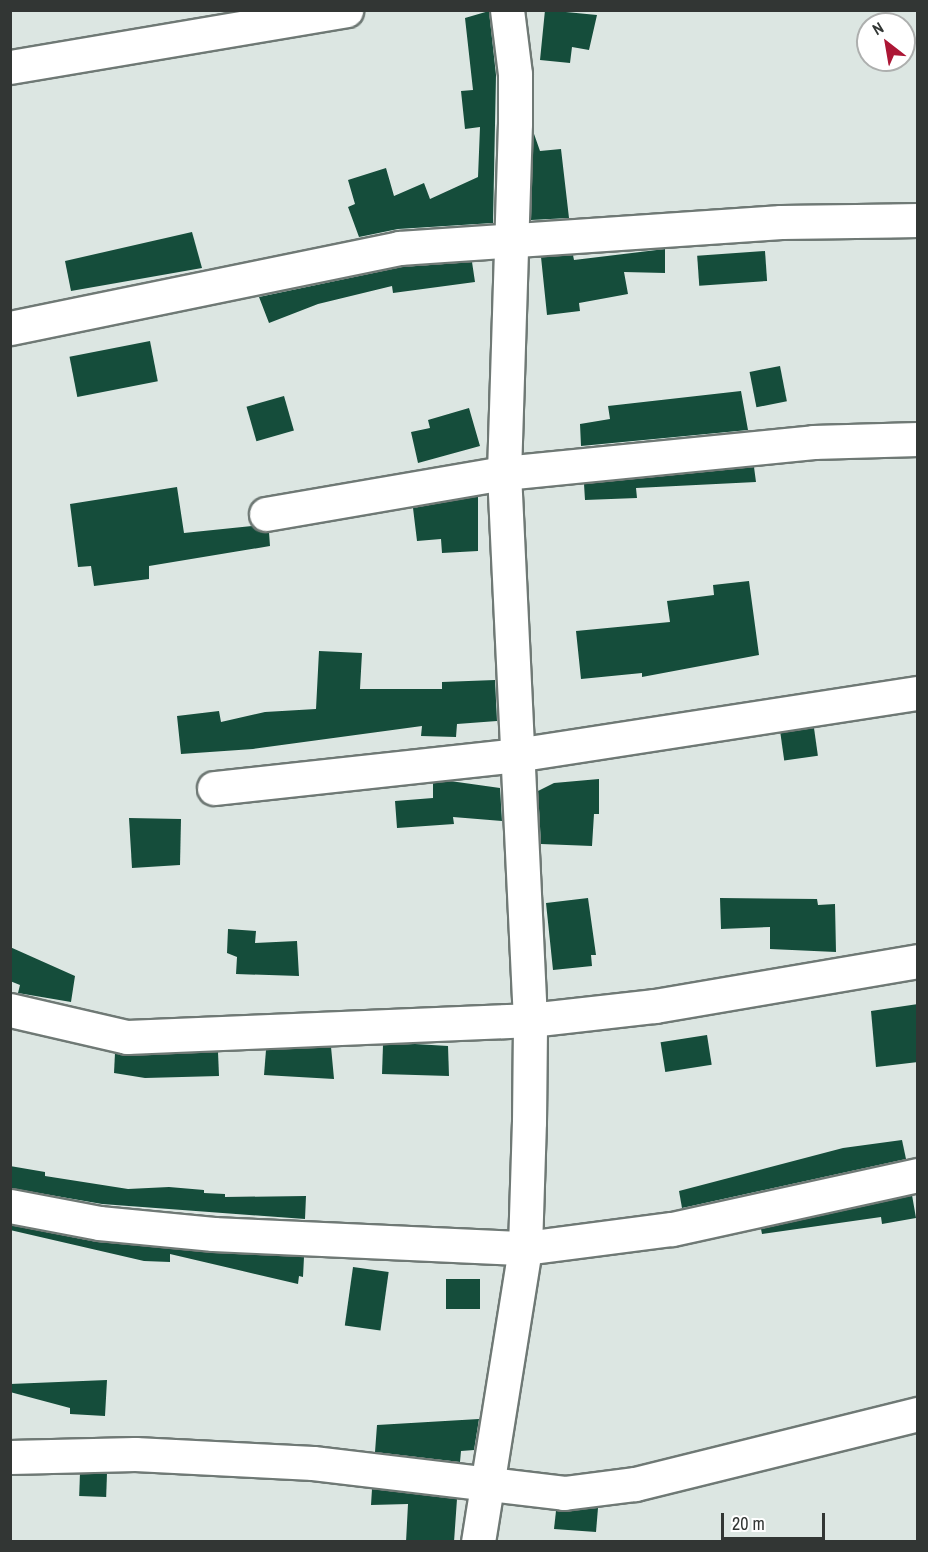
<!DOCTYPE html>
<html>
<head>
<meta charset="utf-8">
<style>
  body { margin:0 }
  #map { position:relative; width:928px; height:1552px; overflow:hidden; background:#dce6e2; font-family:"Archivo Narrow",sans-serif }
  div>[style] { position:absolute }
  .building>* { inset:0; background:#154d3b; transform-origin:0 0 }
  .roads { filter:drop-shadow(2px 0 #6f7975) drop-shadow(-2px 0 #6f7975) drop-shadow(0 2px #6f7975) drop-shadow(0 -2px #6f7975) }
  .minor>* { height:33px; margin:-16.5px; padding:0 16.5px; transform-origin:16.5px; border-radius:16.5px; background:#fff }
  span { translate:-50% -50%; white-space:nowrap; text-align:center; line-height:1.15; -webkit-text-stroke:6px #fff; paint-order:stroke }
  .frame { position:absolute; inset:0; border:12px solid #323634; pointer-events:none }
  .north { position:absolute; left:856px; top:12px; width:60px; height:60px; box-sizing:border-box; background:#fff; border:2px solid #adafae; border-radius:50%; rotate:329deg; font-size:16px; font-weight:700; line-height:24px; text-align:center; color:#323634 }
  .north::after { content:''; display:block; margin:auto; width:21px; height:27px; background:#ac1635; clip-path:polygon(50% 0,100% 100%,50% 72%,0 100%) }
  .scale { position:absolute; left:721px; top:1513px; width:104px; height:27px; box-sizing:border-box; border:3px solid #323634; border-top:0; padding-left:8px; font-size:18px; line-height:21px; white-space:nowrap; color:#323634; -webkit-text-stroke:4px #fff; paint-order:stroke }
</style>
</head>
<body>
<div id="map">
  <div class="building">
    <div style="clip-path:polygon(545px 10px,597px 15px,589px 50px,572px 47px,570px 63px,540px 60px)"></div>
    <div style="clip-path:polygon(489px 11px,496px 75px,493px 223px,398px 229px,359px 237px,348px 207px,355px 204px,348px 180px,386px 168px,394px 196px,424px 183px,430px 199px,478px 177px,480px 127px,465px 129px,461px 91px,473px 90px,465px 18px)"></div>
    <div style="clip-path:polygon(533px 131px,540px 151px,561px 149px,569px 218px,531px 220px)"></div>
    <div style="clip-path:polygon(192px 232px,202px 268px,71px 291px,65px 261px)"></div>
    <div style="clip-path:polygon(665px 249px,665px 273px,624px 272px,628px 294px,579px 303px,580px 311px,547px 315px,541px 257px,573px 255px,574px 260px)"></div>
    <div style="left:765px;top:251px;width:30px;height:68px;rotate:86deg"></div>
    <div style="clip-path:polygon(472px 262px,475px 282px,393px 293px,392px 286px,318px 304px,269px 323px,259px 297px,402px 267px)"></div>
    <div style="left:150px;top:341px;width:41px;height:82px;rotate:79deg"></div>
    <div style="left:780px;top:366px;width:36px;height:31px;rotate:79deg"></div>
    <div style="clip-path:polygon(741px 391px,748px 430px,581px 446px,580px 424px,610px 419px,608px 406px)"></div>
    <div style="left:284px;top:396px;width:36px;height:39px;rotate:74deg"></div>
    <div style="clip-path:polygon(469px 408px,480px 446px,418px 463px,411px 432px,430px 428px,428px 420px)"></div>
    <div style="clip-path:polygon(754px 467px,756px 482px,636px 488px,637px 498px,585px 500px,584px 484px)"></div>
    <div style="clip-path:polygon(177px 487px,184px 533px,252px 526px,269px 532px,270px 546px,149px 566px,149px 579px,94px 586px,91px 566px,78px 567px,70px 504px)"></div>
    <div style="clip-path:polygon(478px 496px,478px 551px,442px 553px,441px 539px,417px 541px,413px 508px)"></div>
    <div style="clip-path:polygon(749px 581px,759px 655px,642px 677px,642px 673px,581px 679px,576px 631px,670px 622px,667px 601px,714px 595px,713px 585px)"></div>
    <div style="clip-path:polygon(319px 651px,362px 653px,360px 689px,442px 689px,442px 682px,495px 680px,497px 721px,457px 724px,456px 737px,421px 736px,422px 726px,253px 749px,181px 754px,177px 716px,219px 711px,221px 722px,265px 712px,316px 709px)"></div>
    <div style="left:814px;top:728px;width:28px;height:34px;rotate:82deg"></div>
    <div style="clip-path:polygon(599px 779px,599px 814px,594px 814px,592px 846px,541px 844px,538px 791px,554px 783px)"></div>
    <div style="clip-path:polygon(450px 781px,500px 788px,502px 821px,453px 817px,454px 824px,397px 828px,395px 801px,433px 798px,433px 783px)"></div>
    <div style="clip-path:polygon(129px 818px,181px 819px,180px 865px,132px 868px)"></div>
    <div style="clip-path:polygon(588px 898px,596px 955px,591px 955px,592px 966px,553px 970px,546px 903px)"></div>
    <div style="clip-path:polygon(720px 898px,817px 899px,818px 905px,835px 904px,836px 952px,770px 949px,770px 927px,721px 929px)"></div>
    <div style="clip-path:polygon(228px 929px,256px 931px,255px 943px,297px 941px,299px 976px,236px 974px,237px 957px,227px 953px)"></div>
    <div style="clip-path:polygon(10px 947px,75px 976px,71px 1002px,18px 993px,20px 985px,10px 981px)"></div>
    <div style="clip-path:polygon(918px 1004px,918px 1062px,876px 1067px,871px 1011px)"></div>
    <div style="left:707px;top:1035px;width:30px;height:47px;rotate:81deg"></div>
    <div style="clip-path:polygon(415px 1044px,448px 1046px,449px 1076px,382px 1074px,383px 1045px)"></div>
    <div style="clip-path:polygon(331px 1047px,334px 1079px,264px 1075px,266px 1050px)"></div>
    <div style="clip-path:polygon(218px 1052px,219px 1076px,145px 1078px,114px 1073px,115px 1053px)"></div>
    <div style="clip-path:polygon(902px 1140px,906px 1159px,682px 1208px,679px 1191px,843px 1148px)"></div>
    <div style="clip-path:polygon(10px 1166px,45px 1172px,45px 1176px,128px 1189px,169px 1187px,204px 1190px,204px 1193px,225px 1194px,225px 1197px,306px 1196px,305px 1219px,102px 1204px,10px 1188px)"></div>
    <div style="clip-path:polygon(912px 1195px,916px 1218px,882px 1224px,881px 1217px,762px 1234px,761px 1229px)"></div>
    <div style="clip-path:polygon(10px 1225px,97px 1242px,304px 1257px,303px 1277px,299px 1276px,298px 1284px,170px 1254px,170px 1262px,144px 1261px,10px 1230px)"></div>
    <div style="left:353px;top:1267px;width:36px;height:59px;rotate:8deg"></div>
    <div style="left:480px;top:1279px;width:30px;height:34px;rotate:90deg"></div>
    <div style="clip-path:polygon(107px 1380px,105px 1416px,70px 1414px,70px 1408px,10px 1392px,10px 1384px)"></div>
    <div style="clip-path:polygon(479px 1419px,474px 1450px,461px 1451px,460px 1462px,375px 1452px,377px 1425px)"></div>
    <div style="left:107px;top:1473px;width:24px;height:27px;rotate:92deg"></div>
    <div style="clip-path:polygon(372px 1489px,457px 1499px,454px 1542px,406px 1542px,408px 1504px,371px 1505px)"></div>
    <div style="clip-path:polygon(598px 1508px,596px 1532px,554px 1529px,556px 1511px)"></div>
  </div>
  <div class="roads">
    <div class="minor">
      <div style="left:10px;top:67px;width:341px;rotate:-9.6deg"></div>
      <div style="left:10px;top:328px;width:397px;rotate:-11.6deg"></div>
      <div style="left:399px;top:248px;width:383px;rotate:-3.9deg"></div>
      <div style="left:781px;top:222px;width:137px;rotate:-0.8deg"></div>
      <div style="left:266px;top:514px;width:242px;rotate:-9.8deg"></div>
      <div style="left:504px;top:473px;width:311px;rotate:-5.7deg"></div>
      <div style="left:813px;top:442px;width:105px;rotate:-1.6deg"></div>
      <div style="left:214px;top:788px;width:304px;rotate:-6.2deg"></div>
      <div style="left:516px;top:755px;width:407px;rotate:-8.8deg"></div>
      <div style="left:10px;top:1010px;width:120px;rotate:13deg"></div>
      <div style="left:127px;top:1037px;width:403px;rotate:-2.4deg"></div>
      <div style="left:530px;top:1020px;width:126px;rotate:-6.4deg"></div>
      <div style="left:655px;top:1006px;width:267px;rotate:-9.7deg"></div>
      <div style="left:10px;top:1206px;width:91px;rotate:10.8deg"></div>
      <div style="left:99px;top:1223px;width:115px;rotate:5.5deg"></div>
      <div style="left:213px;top:1234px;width:312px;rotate:2.6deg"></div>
      <div style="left:525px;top:1248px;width:148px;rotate:-7.4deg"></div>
      <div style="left:672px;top:1229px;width:252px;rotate:-12.4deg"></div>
      <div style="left:10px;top:1457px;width:125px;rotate:-1.4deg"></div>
      <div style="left:135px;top:1454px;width:178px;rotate:2.9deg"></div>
      <div style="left:313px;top:1463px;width:253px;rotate:6.8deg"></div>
      <div style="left:564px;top:1493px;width:72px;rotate:-7.2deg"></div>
      <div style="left:635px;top:1484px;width:292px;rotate:-13.9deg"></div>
      <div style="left:478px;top:1542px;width:298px;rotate:-80.9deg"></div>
      <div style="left:525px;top:1248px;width:126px;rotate:-88.2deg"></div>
      <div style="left:529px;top:1122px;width:102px;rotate:-89.4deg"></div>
      <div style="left:530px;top:1020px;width:548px;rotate:-92.72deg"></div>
      <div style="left:504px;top:473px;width:350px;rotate:-88.2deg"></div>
      <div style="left:515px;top:123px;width:49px;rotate:-90deg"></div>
      <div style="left:515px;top:74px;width:64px;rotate:-97.1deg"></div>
    </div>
  </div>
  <div class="frame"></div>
  <div class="north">N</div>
  <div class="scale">20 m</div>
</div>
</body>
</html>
